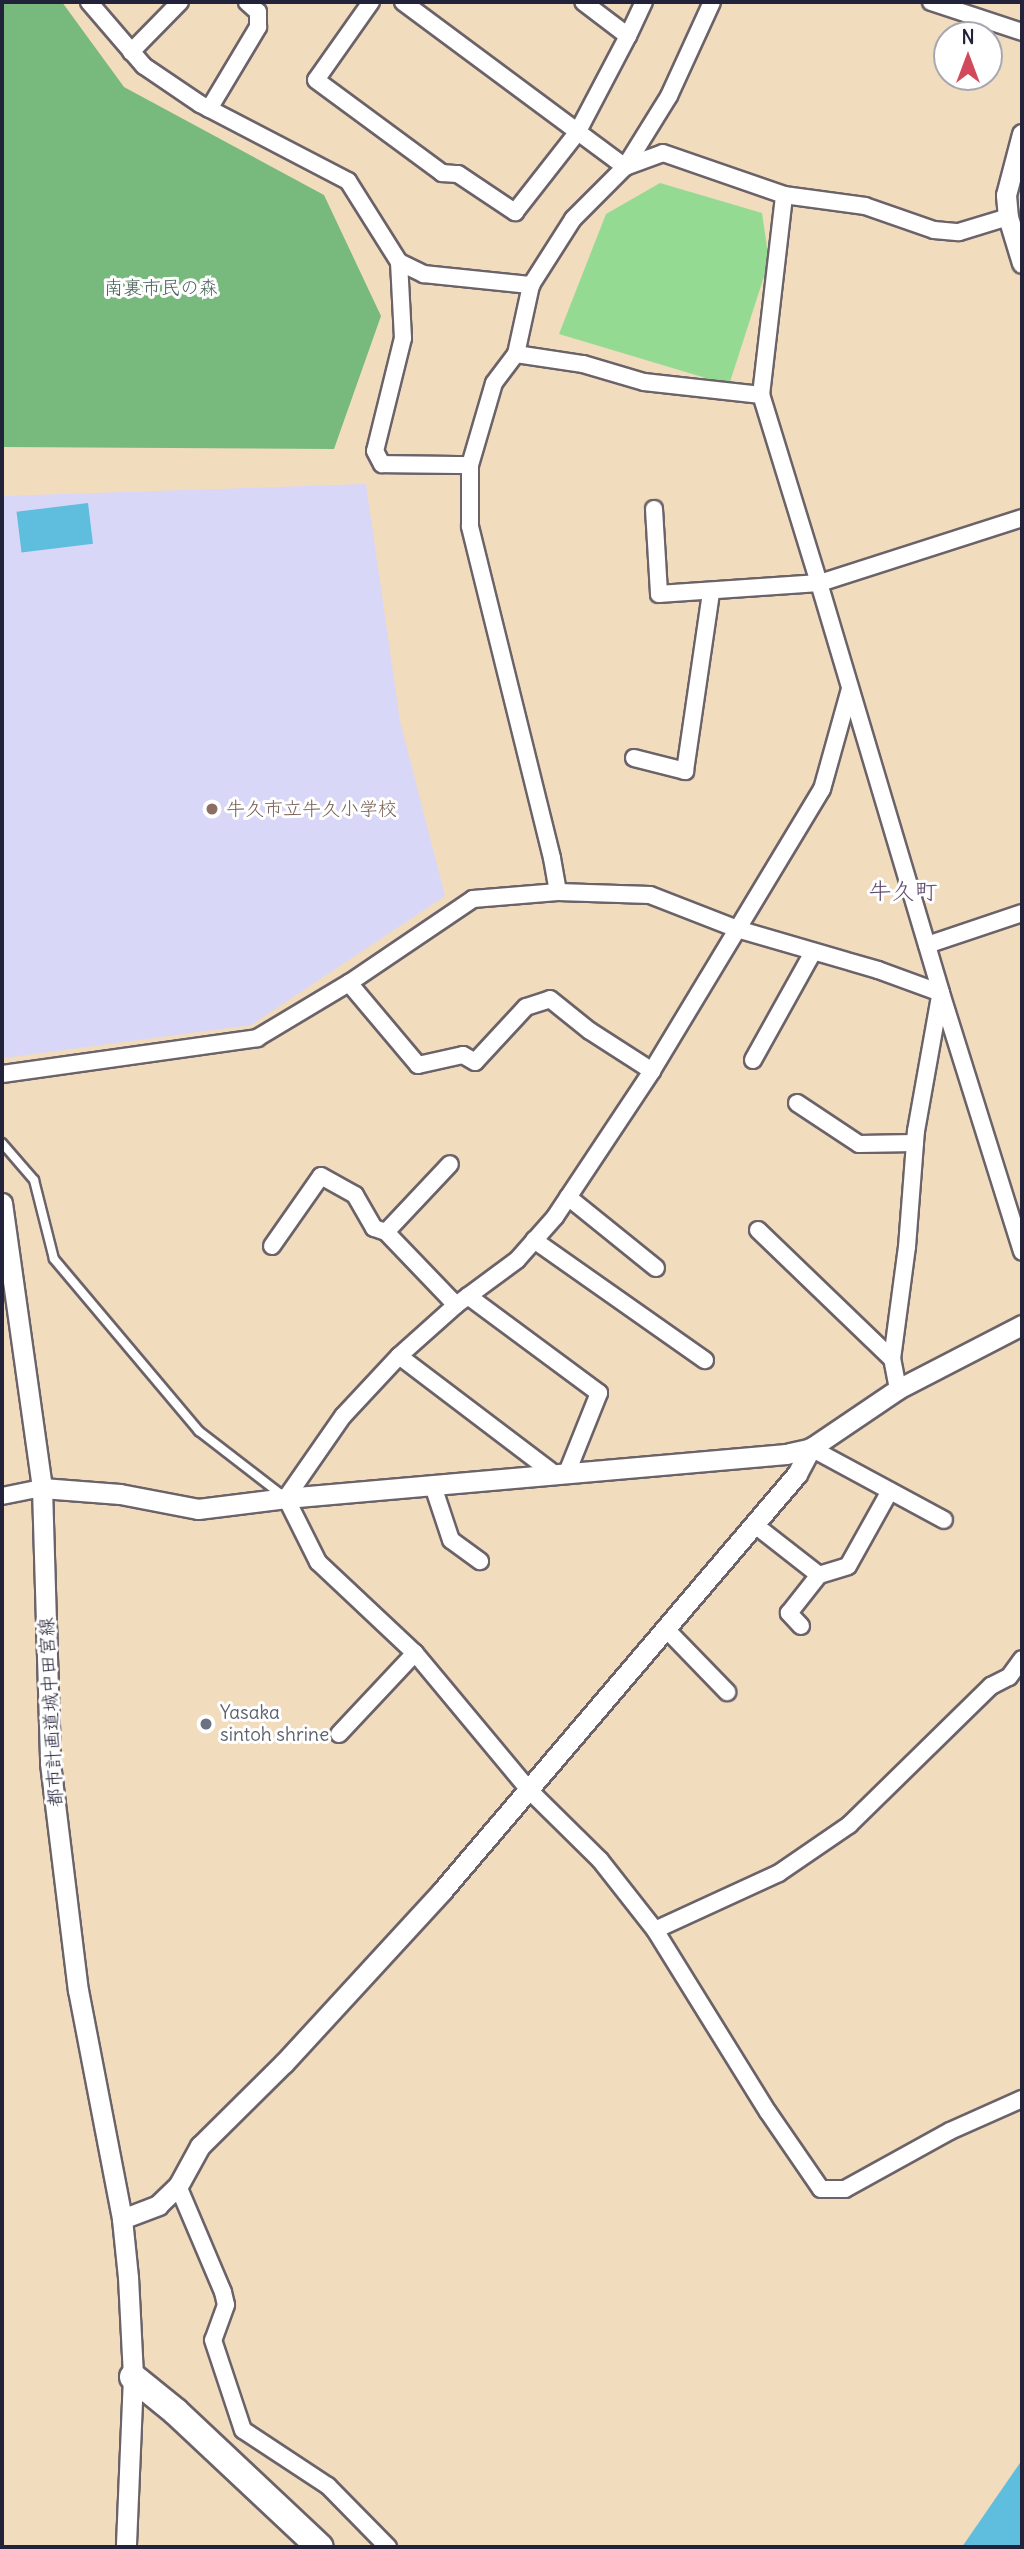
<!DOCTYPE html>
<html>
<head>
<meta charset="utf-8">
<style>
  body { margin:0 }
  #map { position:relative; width:1024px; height:2549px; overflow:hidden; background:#f2dcbe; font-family:Delius,"Klee One",sans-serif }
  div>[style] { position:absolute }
  .built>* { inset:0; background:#d8d7f8 }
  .green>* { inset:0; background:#95da93 }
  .forest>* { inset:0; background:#78ba7d }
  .water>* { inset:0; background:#5fbddd; transform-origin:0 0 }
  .roads { filter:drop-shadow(2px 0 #6b6369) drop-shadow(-2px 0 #6b6369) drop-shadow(0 2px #6b6369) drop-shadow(0 -2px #6b6369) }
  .service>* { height:8px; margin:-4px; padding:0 4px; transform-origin:4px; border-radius:4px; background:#fff }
  .minor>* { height:16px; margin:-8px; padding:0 8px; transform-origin:8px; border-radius:8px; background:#fff }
  .tertiary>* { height:19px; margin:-9.5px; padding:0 9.5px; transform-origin:9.5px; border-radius:9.5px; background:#fff }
  .trunk>* { height:26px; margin:-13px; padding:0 13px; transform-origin:13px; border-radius:13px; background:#fff }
  .dots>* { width:19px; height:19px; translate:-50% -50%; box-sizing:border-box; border:4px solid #fff; border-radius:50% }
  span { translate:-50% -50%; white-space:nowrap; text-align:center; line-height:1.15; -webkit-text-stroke:6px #fff; paint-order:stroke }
  .park-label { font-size:19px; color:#4a625a }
  .education-label { font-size:19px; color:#785e54 }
  .left { translate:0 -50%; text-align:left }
  .street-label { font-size:19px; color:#22223b }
  .worship-label { font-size:19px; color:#5b616d }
  .quarter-label { font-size:23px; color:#604b70 }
  .frame { position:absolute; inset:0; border:4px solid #22223b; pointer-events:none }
  .north { position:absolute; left:933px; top:21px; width:70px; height:70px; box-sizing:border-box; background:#fff; border:2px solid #a7a7b1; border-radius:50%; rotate:0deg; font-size:19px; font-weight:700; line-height:28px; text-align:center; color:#22223b }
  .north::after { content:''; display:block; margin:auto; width:24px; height:32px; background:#d1495b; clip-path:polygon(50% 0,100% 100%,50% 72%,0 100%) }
</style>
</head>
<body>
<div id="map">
  <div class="built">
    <div style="clip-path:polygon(366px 484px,400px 721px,445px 896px,251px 1025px,4px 1058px,2px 496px)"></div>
  </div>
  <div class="green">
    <div style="clip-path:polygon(660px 183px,762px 213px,769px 261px,729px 385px,559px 334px,606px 214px)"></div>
  </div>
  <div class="forest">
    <div style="clip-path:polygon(2px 2px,62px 2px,124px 87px,324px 195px,381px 316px,334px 449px,2px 447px)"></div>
  </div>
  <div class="water">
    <div style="left:88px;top:503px;width:41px;height:72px;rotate:83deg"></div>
    <div style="clip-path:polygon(1022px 2460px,1022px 2547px,962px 2547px)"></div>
  </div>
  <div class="roads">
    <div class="service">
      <div style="left:2px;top:1143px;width:49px;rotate:49.1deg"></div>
      <div style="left:34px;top:1180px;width:81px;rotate:75.8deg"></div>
      <div style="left:54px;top:1259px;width:225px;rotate:49.9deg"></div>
      <div style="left:199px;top:1431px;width:106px;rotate:37.7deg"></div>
    </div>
    <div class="minor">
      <div style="left:89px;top:2px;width:84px;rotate:49.3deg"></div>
      <div style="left:144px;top:66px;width:68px;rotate:34.2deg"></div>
      <div style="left:200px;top:104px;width:167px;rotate:27.5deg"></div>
      <div style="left:348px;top:181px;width:96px;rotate:57.8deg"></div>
      <div style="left:399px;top:262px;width:76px;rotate:87deg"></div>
      <div style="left:403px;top:338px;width:116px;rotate:103.9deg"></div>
      <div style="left:375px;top:451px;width:15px;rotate:62deg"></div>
      <div style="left:382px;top:464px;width:88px;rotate:0.7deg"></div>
      <div style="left:371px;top:2px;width:95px;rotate:125.2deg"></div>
      <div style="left:316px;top:80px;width:157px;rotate:36.4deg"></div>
      <div style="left:442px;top:173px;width:16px;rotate:4deg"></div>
      <div style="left:458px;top:174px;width:69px;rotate:33.7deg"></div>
      <div style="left:515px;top:212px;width:100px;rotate:-51.9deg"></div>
      <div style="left:577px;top:133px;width:110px;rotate:-62.3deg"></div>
      <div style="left:628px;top:36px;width:56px;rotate:-142.9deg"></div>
      <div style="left:403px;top:2px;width:277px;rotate:36.6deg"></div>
      <div style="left:931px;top:2px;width:96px;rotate:18.2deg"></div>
      <div style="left:628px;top:36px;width:38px;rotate:-65deg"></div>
      <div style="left:131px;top:52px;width:70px;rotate:-45.6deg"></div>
      <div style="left:209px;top:109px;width:96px;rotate:-59.1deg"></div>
      <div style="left:258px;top:27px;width:15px;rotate:-90deg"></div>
      <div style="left:258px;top:12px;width:15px;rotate:-138deg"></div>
      <div style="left:625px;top:167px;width:40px;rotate:-20.2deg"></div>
      <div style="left:663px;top:153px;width:128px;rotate:19.1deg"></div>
      <div style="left:784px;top:195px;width:82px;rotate:7.7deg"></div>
      <div style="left:865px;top:206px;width:73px;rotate:19.2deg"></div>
      <div style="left:934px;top:230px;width:25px;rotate:5deg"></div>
      <div style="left:959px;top:232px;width:51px;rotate:-17deg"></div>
      <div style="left:399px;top:262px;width:28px;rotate:26deg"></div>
      <div style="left:424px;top:274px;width:108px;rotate:5.9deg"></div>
      <div style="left:516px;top:354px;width:68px;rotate:8.5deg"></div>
      <div style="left:583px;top:364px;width:64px;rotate:16.4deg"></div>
      <div style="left:644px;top:382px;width:118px;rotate:6.3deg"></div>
      <div style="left:654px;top:509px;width:85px;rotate:86.6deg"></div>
      <div style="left:659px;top:594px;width:160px;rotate:-3.9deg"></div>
      <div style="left:819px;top:583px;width:197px;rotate:-107.1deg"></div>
      <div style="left:761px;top:395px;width:201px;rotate:-83.4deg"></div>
      <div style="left:1022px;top:518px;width:213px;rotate:162.2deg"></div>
      <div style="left:819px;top:583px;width:428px;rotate:73.4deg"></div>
      <div style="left:941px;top:993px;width:271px;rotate:72.6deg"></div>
      <div style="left:850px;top:689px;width:104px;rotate:105.6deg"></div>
      <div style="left:822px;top:789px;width:329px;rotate:121.1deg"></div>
      <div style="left:652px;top:1071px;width:175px;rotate:123.6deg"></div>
      <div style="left:555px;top:1217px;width:57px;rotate:131.5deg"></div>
      <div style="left:517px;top:1260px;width:76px;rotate:143.6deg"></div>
      <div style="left:456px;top:1305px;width:76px;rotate:138.2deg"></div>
      <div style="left:399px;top:1356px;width:82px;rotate:133deg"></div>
      <div style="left:343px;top:1416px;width:100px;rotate:124.8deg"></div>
      <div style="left:286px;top:1498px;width:72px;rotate:63.4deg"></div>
      <div style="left:318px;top:1562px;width:133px;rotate:43.2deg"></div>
      <div style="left:415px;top:1653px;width:178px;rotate:50.2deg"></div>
      <div style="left:529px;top:1790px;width:100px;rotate:44.6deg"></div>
      <div style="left:600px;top:1860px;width:89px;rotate:51.8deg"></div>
      <div style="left:655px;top:1930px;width:214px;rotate:58.2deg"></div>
      <div style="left:768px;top:2112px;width:93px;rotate:55.5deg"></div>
      <div style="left:821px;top:2189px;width:24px"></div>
      <div style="left:845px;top:2189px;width:120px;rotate:-28.9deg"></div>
      <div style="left:950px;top:2131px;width:79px;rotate:-24deg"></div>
      <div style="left:634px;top:758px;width:53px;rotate:14.3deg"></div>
      <div style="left:685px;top:771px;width:181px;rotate:-81.7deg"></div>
      <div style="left:558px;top:892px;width:35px;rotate:-100deg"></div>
      <div style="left:552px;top:858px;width:342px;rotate:-103.9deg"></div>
      <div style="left:470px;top:526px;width:61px;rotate:-90deg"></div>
      <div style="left:470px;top:465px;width:85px;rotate:-73.7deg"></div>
      <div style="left:494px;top:383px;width:36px;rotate:-53deg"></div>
      <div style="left:516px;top:354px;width:71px;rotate:-77.7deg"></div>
      <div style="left:531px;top:285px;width:78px;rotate:-57.5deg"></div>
      <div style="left:573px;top:219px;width:74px;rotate:-45deg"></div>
      <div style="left:625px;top:167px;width:84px;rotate:-58.2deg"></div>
      <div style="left:669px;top:96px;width:103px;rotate:-65.4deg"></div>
      <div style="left:927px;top:945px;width:100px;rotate:-18.6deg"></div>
      <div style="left:349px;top:983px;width:107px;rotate:49.9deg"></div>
      <div style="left:418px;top:1065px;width:46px;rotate:-12.5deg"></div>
      <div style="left:463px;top:1055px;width:14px;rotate:30deg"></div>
      <div style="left:475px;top:1062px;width:75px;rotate:-47.2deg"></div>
      <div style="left:526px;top:1007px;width:25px;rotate:-18deg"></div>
      <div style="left:550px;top:999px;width:51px;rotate:38.7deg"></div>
      <div style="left:590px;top:1031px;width:74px;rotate:32.8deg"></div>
      <div style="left:753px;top:1060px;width:124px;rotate:-60.9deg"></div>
      <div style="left:2px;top:1074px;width:258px;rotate:-8deg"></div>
      <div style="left:257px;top:1038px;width:107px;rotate:-30.9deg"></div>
      <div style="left:349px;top:983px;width:150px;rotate:-34.1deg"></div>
      <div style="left:473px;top:899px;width:85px;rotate:-4.7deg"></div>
      <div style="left:558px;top:892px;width:92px;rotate:1.9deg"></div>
      <div style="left:650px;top:895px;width:93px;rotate:21.3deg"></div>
      <div style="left:737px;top:929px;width:147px;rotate:16.2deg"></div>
      <div style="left:878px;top:970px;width:67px;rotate:20.1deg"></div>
      <div style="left:797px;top:1103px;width:74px;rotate:33.5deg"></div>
      <div style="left:859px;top:1144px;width:56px;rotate:-1deg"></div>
      <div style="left:568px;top:1197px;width:113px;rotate:38.9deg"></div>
      <div style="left:758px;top:1230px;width:186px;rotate:43.9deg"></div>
      <div style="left:386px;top:1232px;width:93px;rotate:-46.7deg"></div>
      <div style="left:534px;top:1240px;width:209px;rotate:35.1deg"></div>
      <div style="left:272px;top:1246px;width:85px;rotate:-55deg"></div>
      <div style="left:321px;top:1176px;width:39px;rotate:29deg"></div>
      <div style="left:355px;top:1195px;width:38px;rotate:60deg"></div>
      <div style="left:374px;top:1228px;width:13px;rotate:18deg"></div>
      <div style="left:386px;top:1232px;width:101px;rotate:46.2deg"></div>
      <div style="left:468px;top:1296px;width:163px;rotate:36.5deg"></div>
      <div style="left:599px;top:1393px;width:88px;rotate:111.9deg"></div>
      <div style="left:399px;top:1356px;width:198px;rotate:37.2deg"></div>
      <div style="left:898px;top:1389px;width:31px;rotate:-101deg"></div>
      <div style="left:892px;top:1359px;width:113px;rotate:-82.4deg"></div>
      <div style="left:907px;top:1247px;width:116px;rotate:-85.6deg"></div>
      <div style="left:916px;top:1131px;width:137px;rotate:-79.9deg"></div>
      <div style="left:811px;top:1448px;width:151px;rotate:28.4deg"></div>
      <div style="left:433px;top:1486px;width:57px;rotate:71.6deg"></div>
      <div style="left:451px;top:1540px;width:36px;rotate:36deg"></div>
      <div style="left:2px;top:1496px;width:41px;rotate:-11.3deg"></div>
      <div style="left:755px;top:1525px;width:81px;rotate:38deg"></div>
      <div style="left:801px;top:1626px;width:18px;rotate:-133deg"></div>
      <div style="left:789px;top:1613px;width:48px;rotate:-51.7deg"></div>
      <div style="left:819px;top:1575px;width:30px;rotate:-17deg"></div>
      <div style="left:848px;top:1566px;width:86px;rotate:-60.8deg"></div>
      <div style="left:666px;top:1629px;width:88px;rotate:45.9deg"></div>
      <div style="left:339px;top:1734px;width:111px;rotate:-46.8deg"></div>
      <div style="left:655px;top:1930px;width:136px;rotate:-24.7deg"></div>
      <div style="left:779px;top:1873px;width:85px;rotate:-34.4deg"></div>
      <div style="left:849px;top:1825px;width:199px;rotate:-44.4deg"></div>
      <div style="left:991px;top:1686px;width:20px;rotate:-27deg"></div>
      <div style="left:1009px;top:1677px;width:22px;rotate:-54deg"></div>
      <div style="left:178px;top:2186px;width:115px;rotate:67deg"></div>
      <div style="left:223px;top:2292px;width:13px;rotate:77deg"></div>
      <div style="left:226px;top:2305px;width:37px;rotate:110deg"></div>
      <div style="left:213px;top:2340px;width:95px;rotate:71.6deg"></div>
      <div style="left:243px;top:2430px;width:102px;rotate:33.4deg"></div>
      <div style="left:328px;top:2486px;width:86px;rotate:45.5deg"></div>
    </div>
    <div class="tertiary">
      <div style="left:1022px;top:134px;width:63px;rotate:104.7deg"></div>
      <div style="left:1006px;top:195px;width:22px;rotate:85deg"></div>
      <div style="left:1008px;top:217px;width:48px;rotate:73.1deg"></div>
      <div style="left:2px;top:1203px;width:288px;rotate:82deg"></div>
      <div style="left:42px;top:1488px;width:275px;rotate:88.3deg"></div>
      <div style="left:50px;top:1763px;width:229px;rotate:83deg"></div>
      <div style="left:78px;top:1990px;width:233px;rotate:79.1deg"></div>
      <div style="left:122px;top:2219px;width:58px;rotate:84.1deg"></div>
      <div style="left:128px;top:2277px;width:100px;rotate:87.1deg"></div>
      <div style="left:133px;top:2377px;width:170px;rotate:92.4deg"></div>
      <div style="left:42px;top:1488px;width:78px;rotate:4.4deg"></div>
      <div style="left:120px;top:1494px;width:79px;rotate:10.9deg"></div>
      <div style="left:198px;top:1509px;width:89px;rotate:-7.1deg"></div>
      <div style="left:286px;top:1498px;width:502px;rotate:-5.03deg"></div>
      <div style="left:786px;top:1454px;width:26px;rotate:-13deg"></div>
      <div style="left:811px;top:1448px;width:105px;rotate:-34.1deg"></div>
      <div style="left:898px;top:1389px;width:140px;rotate:-27.3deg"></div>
      <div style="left:122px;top:2219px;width:39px;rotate:-21deg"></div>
      <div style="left:158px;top:2205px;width:28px;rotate:-44deg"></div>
      <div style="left:178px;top:2186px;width:46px;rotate:-61.2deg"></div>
      <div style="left:200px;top:2146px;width:118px;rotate:-44.7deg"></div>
      <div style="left:284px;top:2063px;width:234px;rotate:-47.4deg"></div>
      <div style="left:442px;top:1891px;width:548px;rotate:-49.59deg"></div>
      <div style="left:797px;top:1474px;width:30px;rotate:-62deg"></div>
    </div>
    <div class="trunk">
      <div style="left:133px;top:2377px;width:55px;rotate:39.1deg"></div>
      <div style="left:176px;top:2412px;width:197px;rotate:43.2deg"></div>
    </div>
  </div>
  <div class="dots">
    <div style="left:212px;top:809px;background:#8d6e63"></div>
    <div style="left:206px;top:1724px;background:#6b7280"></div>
  </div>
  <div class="park-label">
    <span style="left:161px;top:288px">南裏市民の森</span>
  </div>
  <div class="education-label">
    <span class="left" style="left:226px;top:809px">牛久市立牛久小学校</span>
  </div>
  <div class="street-label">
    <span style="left:51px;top:1712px;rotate:-93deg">都市計画道城中田宮線</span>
  </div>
  <div class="worship-label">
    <span class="left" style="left:220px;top:1724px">Yasaka<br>sintoh shrine</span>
  </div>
  <div class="quarter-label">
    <span style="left:903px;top:891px">牛久町</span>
  </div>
  <div class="frame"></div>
  <div class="north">N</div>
</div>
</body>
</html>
